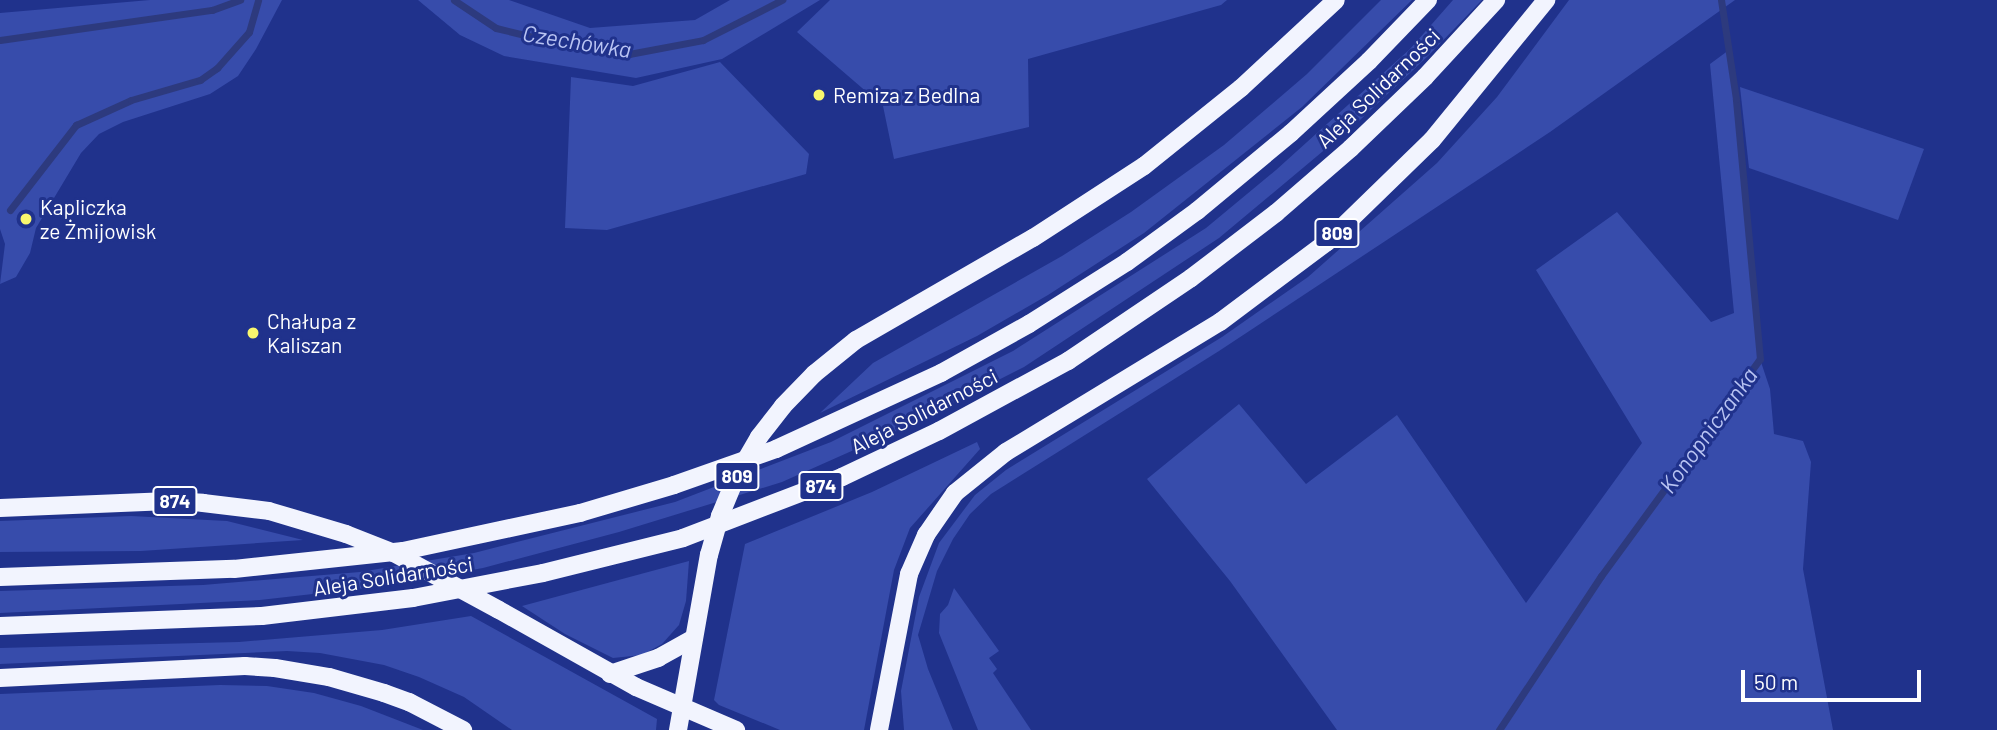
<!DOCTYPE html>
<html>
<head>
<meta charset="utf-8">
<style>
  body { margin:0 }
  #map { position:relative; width:1997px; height:730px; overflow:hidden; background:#20328c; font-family:Barlow,sans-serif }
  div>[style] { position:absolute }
  .green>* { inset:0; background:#374cab }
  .stream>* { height:7px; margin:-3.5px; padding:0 3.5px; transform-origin:3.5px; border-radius:3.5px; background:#2d3a7e }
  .major>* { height:18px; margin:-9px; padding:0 9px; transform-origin:9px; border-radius:9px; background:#f2f4fe }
  .major-bridge>* { height:18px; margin:-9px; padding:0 9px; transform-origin:9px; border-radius:9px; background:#f2f4fe }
  .dots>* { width:19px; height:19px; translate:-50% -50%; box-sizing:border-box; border:4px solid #20328c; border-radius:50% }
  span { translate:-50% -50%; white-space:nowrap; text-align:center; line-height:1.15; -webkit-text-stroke:6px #20328c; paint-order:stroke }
  .shield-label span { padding:2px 5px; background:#20328c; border:2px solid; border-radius:5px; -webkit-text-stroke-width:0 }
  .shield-label { font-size:19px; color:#fff; font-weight:700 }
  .street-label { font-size:21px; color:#fff }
  .poi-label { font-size:21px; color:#fff }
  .left { translate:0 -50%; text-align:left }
  .water-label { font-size:23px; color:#b9c4f3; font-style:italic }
  .scale { position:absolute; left:1741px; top:670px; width:180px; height:32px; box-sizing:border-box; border:4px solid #fff; border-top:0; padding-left:9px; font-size:21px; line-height:24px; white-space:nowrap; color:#fff; -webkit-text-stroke:5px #20328c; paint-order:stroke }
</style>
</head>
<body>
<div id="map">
  <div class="green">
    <div style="clip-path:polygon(150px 0,282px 0,256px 49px,238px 76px,210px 94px,123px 122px,99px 134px,81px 153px,36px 228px,30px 253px,16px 277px,0 284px,5px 244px,0 229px,0 13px)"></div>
    <div style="clip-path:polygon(418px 0,509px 0,590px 28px,695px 20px,730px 0,820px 0,722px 59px,636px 78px,504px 56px,460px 35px)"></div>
    <div style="clip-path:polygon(830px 0,1227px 0,1221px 5px,1028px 59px,1029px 127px,894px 159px,883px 106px,797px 32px)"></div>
    <div style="clip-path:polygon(1381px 0,1412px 0,1302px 107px,1144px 233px,1048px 295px,977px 336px,820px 413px,873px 363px,1062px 256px,1131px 212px,1224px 145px,1307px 74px)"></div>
    <div style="clip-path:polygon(1453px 0,1482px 0,1429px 55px,1359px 121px,1219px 238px,1024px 367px,910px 425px,782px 482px,619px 532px,483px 568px,383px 586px,260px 600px,0 613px,0 591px,203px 585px,360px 572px,474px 553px,675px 502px,831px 442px,1013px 351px,1206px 228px,1276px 170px,1410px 49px)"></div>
    <div style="clip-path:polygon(1569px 0,1735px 0,1550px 132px,1219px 351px,991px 494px,970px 514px,953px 539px,937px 571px,918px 635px,928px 669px,953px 730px,904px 730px,901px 691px,919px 597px,939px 543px,975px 495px,1006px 470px,1222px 337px,1308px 277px,1437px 163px,1497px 97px)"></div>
    <div style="clip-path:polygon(1729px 50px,1760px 359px,1770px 389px,1774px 434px,1803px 441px,1811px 462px,1803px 569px,1833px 730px,1337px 730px,1230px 581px,1147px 479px,1239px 404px,1306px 484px,1397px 415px,1526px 603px,1642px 443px,1536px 270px,1617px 212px,1711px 322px,1734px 313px,1710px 64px)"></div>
    <div style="clip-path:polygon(720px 62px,809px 154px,806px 174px,607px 230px,565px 228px,571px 77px,633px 86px)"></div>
    <div style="clip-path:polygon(1740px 87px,1924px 149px,1898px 220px,1749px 168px)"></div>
    <div style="clip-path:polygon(977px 442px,980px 449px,910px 528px,894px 570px,864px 730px,780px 730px,719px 705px,714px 700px,745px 544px,872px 492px)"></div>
    <div style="clip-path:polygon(131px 516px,227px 521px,303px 540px,141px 551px,0 552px,0 521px)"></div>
    <div style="clip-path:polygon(689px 561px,686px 601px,679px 625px,662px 644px,642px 655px,613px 658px,565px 634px,522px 606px)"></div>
    <div style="clip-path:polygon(954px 588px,999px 651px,989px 658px,997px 669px,993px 673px,1031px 730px,978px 730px,939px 633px,940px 614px,948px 605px)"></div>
    <div style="clip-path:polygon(471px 616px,657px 719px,656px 730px,512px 730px,464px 697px,419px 677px,384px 665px,320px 653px,287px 651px,0 664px,0 648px,239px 642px,382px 630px)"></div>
    <div style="clip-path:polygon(220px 685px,267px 686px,314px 693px,361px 706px,423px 730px,0 730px,0 694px)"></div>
  </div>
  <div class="stream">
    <div style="left:454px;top:0;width:50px;rotate:33.7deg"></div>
    <div style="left:496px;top:28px;width:68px;rotate:13.6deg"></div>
    <div style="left:562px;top:44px;width:68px;rotate:8.5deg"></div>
    <div style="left:629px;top:54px;width:75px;rotate:-10.7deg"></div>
    <div style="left:703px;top:40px;width:89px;rotate:-26.9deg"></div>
    <div style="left:0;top:40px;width:214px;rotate:-8.1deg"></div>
    <div style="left:212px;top:10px;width:30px;rotate:-20deg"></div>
    <div style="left:10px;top:210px;width:108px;rotate:-52.2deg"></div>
    <div style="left:76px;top:125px;width:60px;rotate:-24.4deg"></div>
    <div style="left:131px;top:100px;width:72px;rotate:-16.2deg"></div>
    <div style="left:200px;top:80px;width:21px;rotate:-35deg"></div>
    <div style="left:217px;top:68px;width:48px;rotate:-48.4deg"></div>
    <div style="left:249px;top:32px;width:33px;rotate:-74deg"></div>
    <div style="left:1499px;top:730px;width:185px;rotate:-56.5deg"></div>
    <div style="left:1601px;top:576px;width:269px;rotate:-53.8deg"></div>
    <div style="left:1760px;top:359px;width:261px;rotate:-95.3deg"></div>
    <div style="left:1736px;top:99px;width:100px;rotate:-98.6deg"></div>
  </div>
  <div class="major">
    <div style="left:783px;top:406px;width:45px;rotate:-45.9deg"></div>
    <div style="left:814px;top:374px;width:54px;rotate:-39deg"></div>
    <div style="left:856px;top:340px;width:204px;rotate:-30deg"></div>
    <div style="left:1033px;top:238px;width:132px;rotate:-33deg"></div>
    <div style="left:1144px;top:166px;width:124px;rotate:-38.8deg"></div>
    <div style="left:1241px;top:88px;width:129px;rotate:-42.8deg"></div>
    <div style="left:0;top:508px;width:169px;rotate:-2.4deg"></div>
    <div style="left:169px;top:501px;width:34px;rotate:3deg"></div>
    <div style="left:203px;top:503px;width:66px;rotate:6.9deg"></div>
    <div style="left:269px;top:511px;width:80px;rotate:16.6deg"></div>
    <div style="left:0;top:577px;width:234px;rotate:-2deg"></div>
    <div style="left:234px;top:569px;width:170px;rotate:-6.1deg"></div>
    <div style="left:403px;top:551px;width:181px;rotate:-12.1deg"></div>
    <div style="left:580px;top:513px;width:98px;rotate:-16.6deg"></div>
    <div style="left:674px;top:485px;width:108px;rotate:-19.4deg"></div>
    <div style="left:776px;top:449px;width:182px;rotate:-24.7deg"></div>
    <div style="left:941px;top:373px;width:101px;rotate:-29.1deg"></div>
    <div style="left:1029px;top:324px;width:116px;rotate:-32.3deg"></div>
    <div style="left:1127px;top:262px;width:87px;rotate:-36.1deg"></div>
    <div style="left:1197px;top:211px;width:122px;rotate:-39.7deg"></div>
    <div style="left:1291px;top:133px;width:106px;rotate:-42.7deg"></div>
    <div style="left:1369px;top:61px;width:85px;rotate:-46deg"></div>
    <div style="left:499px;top:610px;width:157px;rotate:29.3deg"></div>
    <div style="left:636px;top:687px;width:109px;rotate:23.3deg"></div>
    <div style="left:0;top:626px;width:262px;rotate:-2.2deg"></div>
    <div style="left:262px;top:616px;width:152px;rotate:-6.8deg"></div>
    <div style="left:413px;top:598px;width:132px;rotate:-10.9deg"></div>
    <div style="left:543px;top:573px;width:144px;rotate:-14deg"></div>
    <div style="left:683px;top:538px;width:170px;rotate:-21deg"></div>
    <div style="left:842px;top:477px;width:107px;rotate:-25.4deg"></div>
    <div style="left:939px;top:431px;width:147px;rotate:-28.5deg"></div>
    <div style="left:1068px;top:361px;width:148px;rotate:-34deg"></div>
    <div style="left:1191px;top:278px;width:107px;rotate:-37.4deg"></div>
    <div style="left:1276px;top:213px;width:99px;rotate:-40.9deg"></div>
    <div style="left:1351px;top:148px;width:103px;rotate:-43.8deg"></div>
    <div style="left:1425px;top:77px;width:105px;rotate:-47.3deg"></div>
    <div style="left:610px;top:674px;width:51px;rotate:-18.4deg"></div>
    <div style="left:658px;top:658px;width:41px;rotate:-29.1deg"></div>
    <div style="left:0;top:678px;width:245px;rotate:-2.8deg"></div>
    <div style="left:245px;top:666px;width:30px;rotate:4deg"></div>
    <div style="left:275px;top:668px;width:55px;rotate:9.5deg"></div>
    <div style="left:329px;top:677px;width:57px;rotate:16.2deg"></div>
    <div style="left:384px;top:693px;width:27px;rotate:20deg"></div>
    <div style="left:409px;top:702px;width:61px;rotate:27.4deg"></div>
    <div style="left:678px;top:730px;width:178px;rotate:-80deg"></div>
    <div style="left:879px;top:730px;width:159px;rotate:-79.1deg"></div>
    <div style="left:909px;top:574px;width:43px;rotate:-66.4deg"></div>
    <div style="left:926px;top:535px;width:51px;rotate:-55.4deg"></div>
    <div style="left:955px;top:493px;width:65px;rotate:-38.8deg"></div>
    <div style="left:1006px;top:452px;width:250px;rotate:-31.3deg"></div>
    <div style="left:1220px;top:322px;width:134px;rotate:-36.8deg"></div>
    <div style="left:1327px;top:242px;width:146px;rotate:-44.2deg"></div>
    <div style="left:1432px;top:140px;width:181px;rotate:-50.8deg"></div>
  </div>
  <div class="major-bridge">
    <div style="left:346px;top:534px;width:52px;rotate:21.6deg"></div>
    <div style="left:394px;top:553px;width:119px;rotate:28.5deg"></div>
    <div style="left:709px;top:555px;width:41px;rotate:-74.2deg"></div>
    <div style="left:720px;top:516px;width:44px;rotate:-67.5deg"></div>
    <div style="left:737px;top:475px;width:44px;rotate:-59.9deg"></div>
    <div style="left:759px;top:437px;width:39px;rotate:-52deg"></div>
  </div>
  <div class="dots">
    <div style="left:819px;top:95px;background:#f9f76e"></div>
    <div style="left:26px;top:219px;background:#f9f76e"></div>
    <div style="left:253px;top:333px;background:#f9f76e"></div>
  </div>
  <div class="shield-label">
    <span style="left:1337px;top:233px">809</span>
    <span style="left:737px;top:476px">809</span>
    <span style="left:821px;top:486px">874</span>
    <span style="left:175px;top:501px">874</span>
  </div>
  <div class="street-label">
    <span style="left:1378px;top:88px;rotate:-44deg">Aleja Solidarności</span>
    <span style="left:924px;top:411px;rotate:-27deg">Aleja Solidarności</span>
    <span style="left:393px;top:576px;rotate:-9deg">Aleja Solidarności</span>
  </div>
  <div class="poi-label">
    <span class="left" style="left:833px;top:95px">Remiza z Bedlna</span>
    <span class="left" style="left:40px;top:219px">Kapliczka<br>ze Żmijowisk</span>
    <span class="left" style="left:267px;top:333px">Chałupa z<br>Kaliszan</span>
  </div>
  <div class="water-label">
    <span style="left:577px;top:41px;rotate:9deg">Czechówka</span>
    <span style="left:1708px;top:430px;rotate:-54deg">Konopniczanka</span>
  </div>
  <div class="scale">50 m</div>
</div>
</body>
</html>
